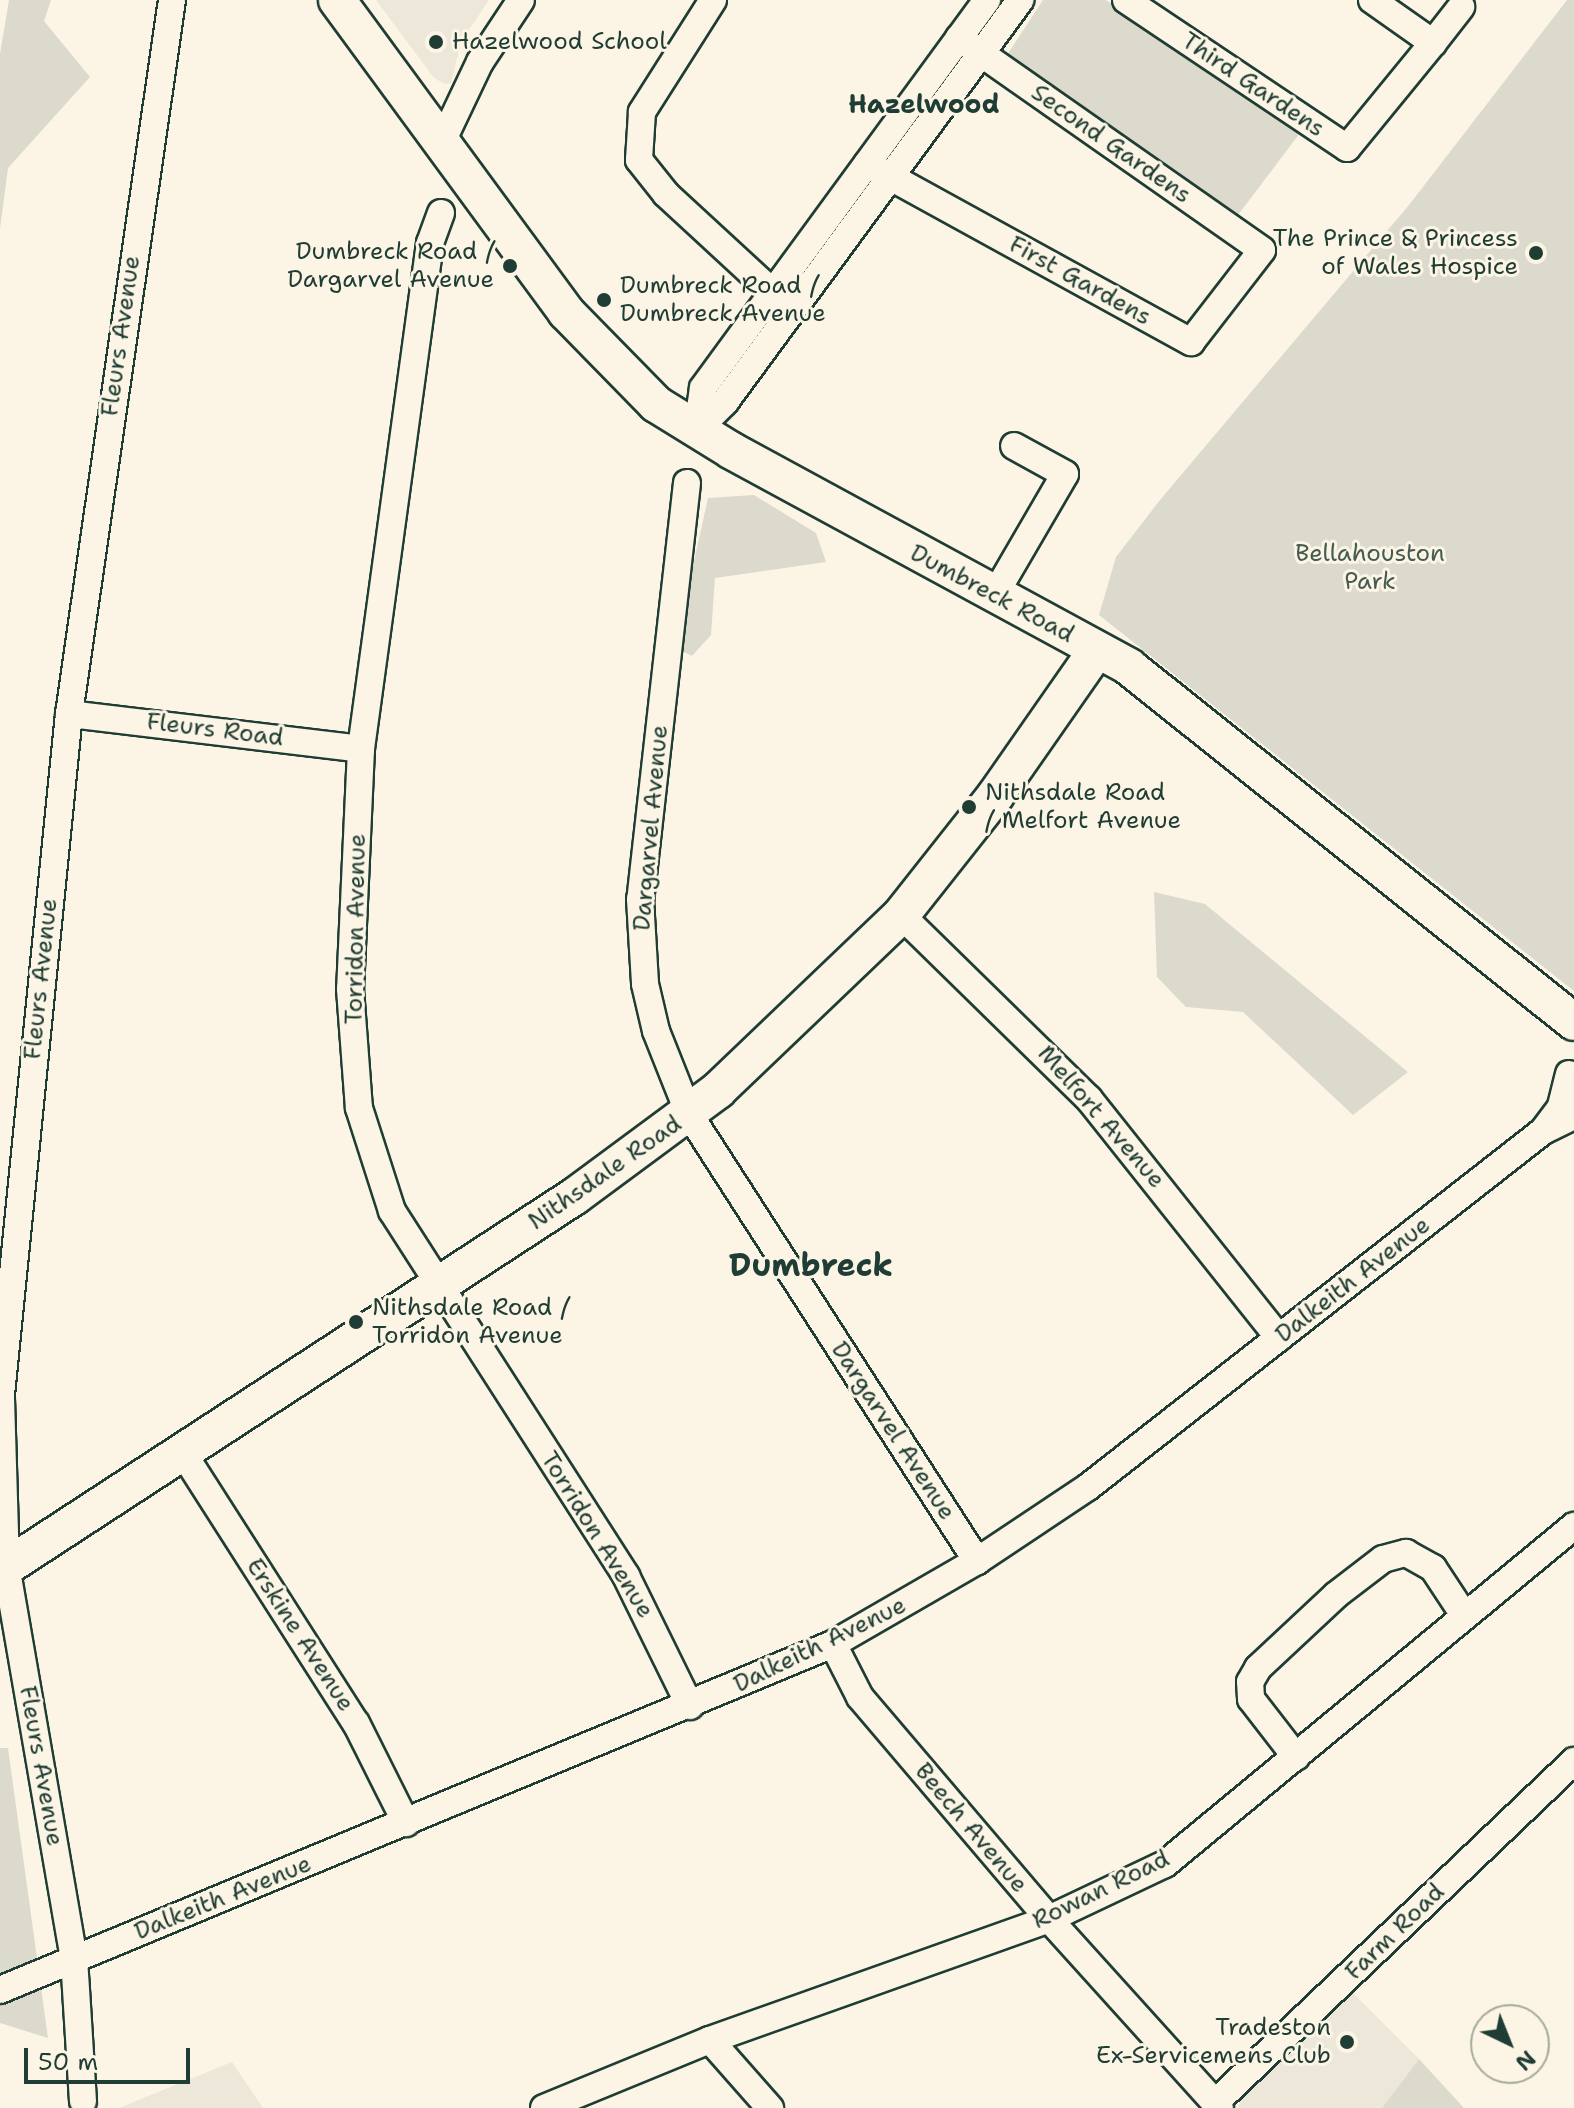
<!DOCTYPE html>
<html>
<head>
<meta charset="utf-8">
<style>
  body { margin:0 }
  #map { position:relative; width:1574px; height:2108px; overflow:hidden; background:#fcf5e5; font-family:"Shantell Sans",sans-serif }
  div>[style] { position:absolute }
  .built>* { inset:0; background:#ece7d8 }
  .green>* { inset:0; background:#dcdacc }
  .roads { filter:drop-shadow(2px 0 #1f3d34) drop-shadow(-2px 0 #1f3d34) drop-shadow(0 2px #1f3d34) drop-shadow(0 -2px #1f3d34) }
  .street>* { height:26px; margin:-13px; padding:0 13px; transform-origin:13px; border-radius:13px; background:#fcf5e5 }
  .secondary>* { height:36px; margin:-18px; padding:0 18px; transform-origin:18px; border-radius:18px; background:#fcf5e5 }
  .dots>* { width:22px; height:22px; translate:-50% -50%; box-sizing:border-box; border:4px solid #fcf5e5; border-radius:50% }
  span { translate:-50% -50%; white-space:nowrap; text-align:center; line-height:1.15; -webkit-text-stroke:6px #fcf5e5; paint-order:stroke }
  .poi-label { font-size:24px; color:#1f3d34 }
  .left { translate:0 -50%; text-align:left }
  .right { translate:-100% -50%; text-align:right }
  .street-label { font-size:24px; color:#1f3d34 }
  .park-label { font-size:24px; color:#455c52 }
  .neighbourhood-label { font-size:26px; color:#1f3d34; font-weight:700 }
  .district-label { font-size:32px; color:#1f3d34; font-weight:700 }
  .north { position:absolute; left:1470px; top:2004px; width:80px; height:80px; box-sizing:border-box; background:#fcf5e5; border:2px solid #a4ab9e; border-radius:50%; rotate:137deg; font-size:22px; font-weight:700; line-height:32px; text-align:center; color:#1f3d34 }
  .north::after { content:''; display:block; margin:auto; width:28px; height:36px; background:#1f3d34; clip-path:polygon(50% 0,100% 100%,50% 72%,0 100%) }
  .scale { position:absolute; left:24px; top:2048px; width:166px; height:36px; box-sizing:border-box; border:4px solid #1f3d34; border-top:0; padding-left:10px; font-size:24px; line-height:28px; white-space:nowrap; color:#1f3d34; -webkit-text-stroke:6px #fcf5e5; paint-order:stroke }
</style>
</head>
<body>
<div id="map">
  <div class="built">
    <div style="clip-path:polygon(376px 0,489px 0,461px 42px,451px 83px,445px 84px,434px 78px)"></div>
    <div style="clip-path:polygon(1347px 1987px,1419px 2059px,1382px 2108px,1238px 2108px,1244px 2091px)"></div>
    <div style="clip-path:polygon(232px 2062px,263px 2108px,119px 2108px)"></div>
  </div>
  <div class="green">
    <div style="clip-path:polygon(9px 0,51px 0,44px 21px,90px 77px,8px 168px,0 229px,0 54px)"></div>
    <div style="clip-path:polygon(1043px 0,1106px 0,1300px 133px,1238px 215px,1007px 55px)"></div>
    <div style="clip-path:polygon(1567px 0,1574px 0,1574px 991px,1099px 615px,1116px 557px,1160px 500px,1409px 205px)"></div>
    <div style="clip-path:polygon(754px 495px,816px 533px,826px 562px,715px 578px,711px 635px,692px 656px,675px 647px,708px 498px)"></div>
    <div style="clip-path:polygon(1154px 892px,1205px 904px,1408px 1072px,1353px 1115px,1243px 1012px,1186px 1007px,1157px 977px)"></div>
    <div style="clip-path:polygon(0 1748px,8px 1748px,48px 2038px,0 2023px)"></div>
    <div style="clip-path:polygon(1419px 2059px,1464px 2108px,1382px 2108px)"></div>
  </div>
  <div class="roads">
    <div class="street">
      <div style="left:713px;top:0;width:133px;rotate:122.4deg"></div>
      <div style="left:642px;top:112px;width:48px;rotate:93.6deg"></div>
      <div style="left:639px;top:160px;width:43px;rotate:51.5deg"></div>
      <div style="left:666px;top:194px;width:162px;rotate:42.7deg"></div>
      <div style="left:1126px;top:0;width:266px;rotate:33.8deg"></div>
      <div style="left:1347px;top:148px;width:136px;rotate:-50.7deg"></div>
      <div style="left:1372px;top:0;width:75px;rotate:35.2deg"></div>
      <div style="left:1433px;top:43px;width:46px;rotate:-52.1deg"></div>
      <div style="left:441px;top:144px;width:91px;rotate:-64.6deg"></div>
      <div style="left:480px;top:62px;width:74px;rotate:-56.5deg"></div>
      <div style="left:867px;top:164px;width:370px;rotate:28.8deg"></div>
      <div style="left:1191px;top:342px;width:116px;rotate:-52.3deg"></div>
      <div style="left:1262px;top:250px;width:370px;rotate:-145deg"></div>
      <div style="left:441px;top:213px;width:32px;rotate:110deg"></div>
      <div style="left:430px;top:243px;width:511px;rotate:97.77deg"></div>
      <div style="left:361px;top:749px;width:240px;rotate:92.6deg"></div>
      <div style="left:350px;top:989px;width:119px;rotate:85.7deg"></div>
      <div style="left:359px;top:1108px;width:108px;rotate:72.2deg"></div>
      <div style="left:392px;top:1211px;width:434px;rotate:57.3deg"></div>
      <div style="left:626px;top:1576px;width:145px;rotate:63.8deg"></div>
      <div style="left:697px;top:430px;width:40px;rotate:-45deg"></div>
      <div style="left:725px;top:402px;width:499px;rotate:-53.7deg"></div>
      <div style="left:697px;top:430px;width:42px;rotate:-81.9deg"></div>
      <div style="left:703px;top:388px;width:481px;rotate:-53.8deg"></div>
      <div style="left:687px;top:483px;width:419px;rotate:96.4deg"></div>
      <div style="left:640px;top:899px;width:85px;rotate:86.6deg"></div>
      <div style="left:645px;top:984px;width:48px;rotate:76.8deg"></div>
      <div style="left:656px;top:1031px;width:89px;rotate:68.3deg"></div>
      <div style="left:689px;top:1114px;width:532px;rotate:57.21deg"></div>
      <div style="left:994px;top:596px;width:141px;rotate:-59.8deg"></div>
      <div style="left:1065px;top:474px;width:58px;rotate:-151.2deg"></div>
      <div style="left:69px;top:714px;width:294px;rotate:6.8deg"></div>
      <div style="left:901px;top:915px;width:263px;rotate:44.4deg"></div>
      <div style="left:1089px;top:1099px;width:305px;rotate:51.5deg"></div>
      <div style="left:1569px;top:1074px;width:34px;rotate:104deg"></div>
      <div style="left:1561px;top:1107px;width:30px;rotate:127deg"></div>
      <div style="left:1543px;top:1131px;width:34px;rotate:-26deg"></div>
      <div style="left:183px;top:1453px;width:321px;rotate:57.4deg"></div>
      <div style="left:356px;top:1723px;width:112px;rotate:63.4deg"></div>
      <div style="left:833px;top:1644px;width:59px;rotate:63deg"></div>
      <div style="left:860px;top:1697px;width:292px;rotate:49.6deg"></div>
      <div style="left:1049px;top:1919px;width:255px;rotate:47.9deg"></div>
      <div style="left:1296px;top:1757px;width:73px;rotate:-127.8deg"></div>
      <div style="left:1251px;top:1699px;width:17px;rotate:-93deg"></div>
      <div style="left:1250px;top:1682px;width:16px;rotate:-60deg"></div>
      <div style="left:1258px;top:1668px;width:107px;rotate:-43.1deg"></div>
      <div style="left:1336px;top:1595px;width:59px;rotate:-37.5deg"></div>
      <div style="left:1383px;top:1559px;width:24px;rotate:-15deg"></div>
      <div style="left:1406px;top:1553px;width:31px;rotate:29deg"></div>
      <div style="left:1433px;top:1568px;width:56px;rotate:56.6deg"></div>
      <div style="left:0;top:1990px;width:902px;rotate:-22.56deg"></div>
      <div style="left:833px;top:1644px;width:166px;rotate:-30deg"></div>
      <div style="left:977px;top:1561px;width:133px;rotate:-33.7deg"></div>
      <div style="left:1088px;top:1487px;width:578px;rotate:-38.04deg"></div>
      <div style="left:710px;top:2040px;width:91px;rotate:48.6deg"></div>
      <div style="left:83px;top:2101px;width:142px;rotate:-93.6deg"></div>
      <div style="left:74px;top:1959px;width:398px;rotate:-99.8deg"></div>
      <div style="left:6px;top:1567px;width:173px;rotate:-91.7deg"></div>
      <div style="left:1px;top:1394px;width:683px;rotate:-84.29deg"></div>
      <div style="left:69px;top:714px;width:721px;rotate:-81.79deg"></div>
      <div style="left:1215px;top:2103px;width:496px;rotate:-43.6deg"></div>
      <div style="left:544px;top:2108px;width:179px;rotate:-22.3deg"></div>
      <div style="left:710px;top:2040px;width:360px;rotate:-19.6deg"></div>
      <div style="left:1049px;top:1919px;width:128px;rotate:-25.4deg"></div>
      <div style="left:1165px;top:1864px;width:531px;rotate:-39.57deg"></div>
    </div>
    <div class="secondary">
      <div style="left:337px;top:0;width:387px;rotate:53.7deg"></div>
      <div style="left:566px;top:312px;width:129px;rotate:45.6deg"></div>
      <div style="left:656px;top:404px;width:89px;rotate:31.7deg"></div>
      <div style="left:732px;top:451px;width:452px;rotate:28.5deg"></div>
      <div style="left:1129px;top:667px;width:569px;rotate:38.58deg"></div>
      <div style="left:0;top:1571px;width:686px;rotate:-33.11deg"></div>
      <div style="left:575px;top:1196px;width:178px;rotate:-36.5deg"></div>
      <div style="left:718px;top:1090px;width:253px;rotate:-43.7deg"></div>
      <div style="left:901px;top:915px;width:152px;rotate:-51.7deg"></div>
      <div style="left:995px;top:796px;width:178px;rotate:-55.1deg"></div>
    </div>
  </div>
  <div class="dots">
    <div style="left:436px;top:42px;background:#1f3d34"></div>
    <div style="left:1536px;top:253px;background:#1f3d34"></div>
    <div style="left:510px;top:266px;background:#1f3d34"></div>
    <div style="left:604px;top:300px;background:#1f3d34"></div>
    <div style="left:969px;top:807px;background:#1f3d34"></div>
    <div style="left:356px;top:1322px;background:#1f3d34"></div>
    <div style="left:1347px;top:2042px;background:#1f3d34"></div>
  </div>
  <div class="poi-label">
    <span class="left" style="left:452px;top:42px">Hazelwood School</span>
    <span class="right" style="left:1518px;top:253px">The Prince &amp; Princess<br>of Wales Hospice</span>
    <span class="right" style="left:494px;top:266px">Dumbreck Road /<br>Dargarvel Avenue</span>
    <span class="left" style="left:620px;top:300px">Dumbreck Road /<br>Dumbreck Avenue</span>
    <span class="left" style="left:985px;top:807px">Nithsdale Road<br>/ Melfort Avenue</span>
    <span class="left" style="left:372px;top:1322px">Nithsdale Road /<br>Torridon Avenue</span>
    <span class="right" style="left:1331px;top:2042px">Tradeston<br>Ex-Servicemens Club</span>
  </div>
  <div class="street-label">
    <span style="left:1253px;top:85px;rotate:34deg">Third Gardens</span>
    <span style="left:1111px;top:144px;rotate:35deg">Second Gardens</span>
    <span style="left:1080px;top:281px;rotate:29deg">First Gardens</span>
    <span style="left:121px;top:336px;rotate:-82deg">Fleurs Avenue</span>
    <span style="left:992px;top:594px;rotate:28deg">Dumbreck Road</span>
    <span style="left:215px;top:730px;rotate:7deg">Fleurs Road</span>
    <span style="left:651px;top:828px;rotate:-85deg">Dargarvel Avenue</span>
    <span style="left:356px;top:929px;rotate:-89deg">Torridon Avenue</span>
    <span style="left:41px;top:979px;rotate:-84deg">Fleurs Avenue</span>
    <span style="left:1101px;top:1117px;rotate:49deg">Melfort Avenue</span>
    <span style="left:605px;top:1173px;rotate:-35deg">Nithsdale Road</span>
    <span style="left:1353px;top:1280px;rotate:-38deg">Dalkeith Avenue</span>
    <span style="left:893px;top:1431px;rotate:57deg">Dargarvel Avenue</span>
    <span style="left:597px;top:1535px;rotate:58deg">Torridon Avenue</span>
    <span style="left:300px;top:1635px;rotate:57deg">Erskine Avenue</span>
    <span style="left:820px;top:1645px;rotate:-26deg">Dalkeith Avenue</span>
    <span style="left:41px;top:1766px;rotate:80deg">Fleurs Avenue</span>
    <span style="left:971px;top:1828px;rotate:50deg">Beech Avenue</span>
    <span style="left:1101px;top:1890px;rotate:-26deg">Rowan Road</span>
    <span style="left:223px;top:1898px;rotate:-22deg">Dalkeith Avenue</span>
    <span style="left:1395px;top:1932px;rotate:-44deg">Farm Road</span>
  </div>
  <div class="park-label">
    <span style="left:1370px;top:568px">Bellahouston<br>Park</span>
  </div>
  <div class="neighbourhood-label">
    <span style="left:924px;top:104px">Hazelwood</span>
  </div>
  <div class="district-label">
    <span style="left:811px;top:1265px">Dumbreck</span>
  </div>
  <div class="north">N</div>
  <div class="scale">50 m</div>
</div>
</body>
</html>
